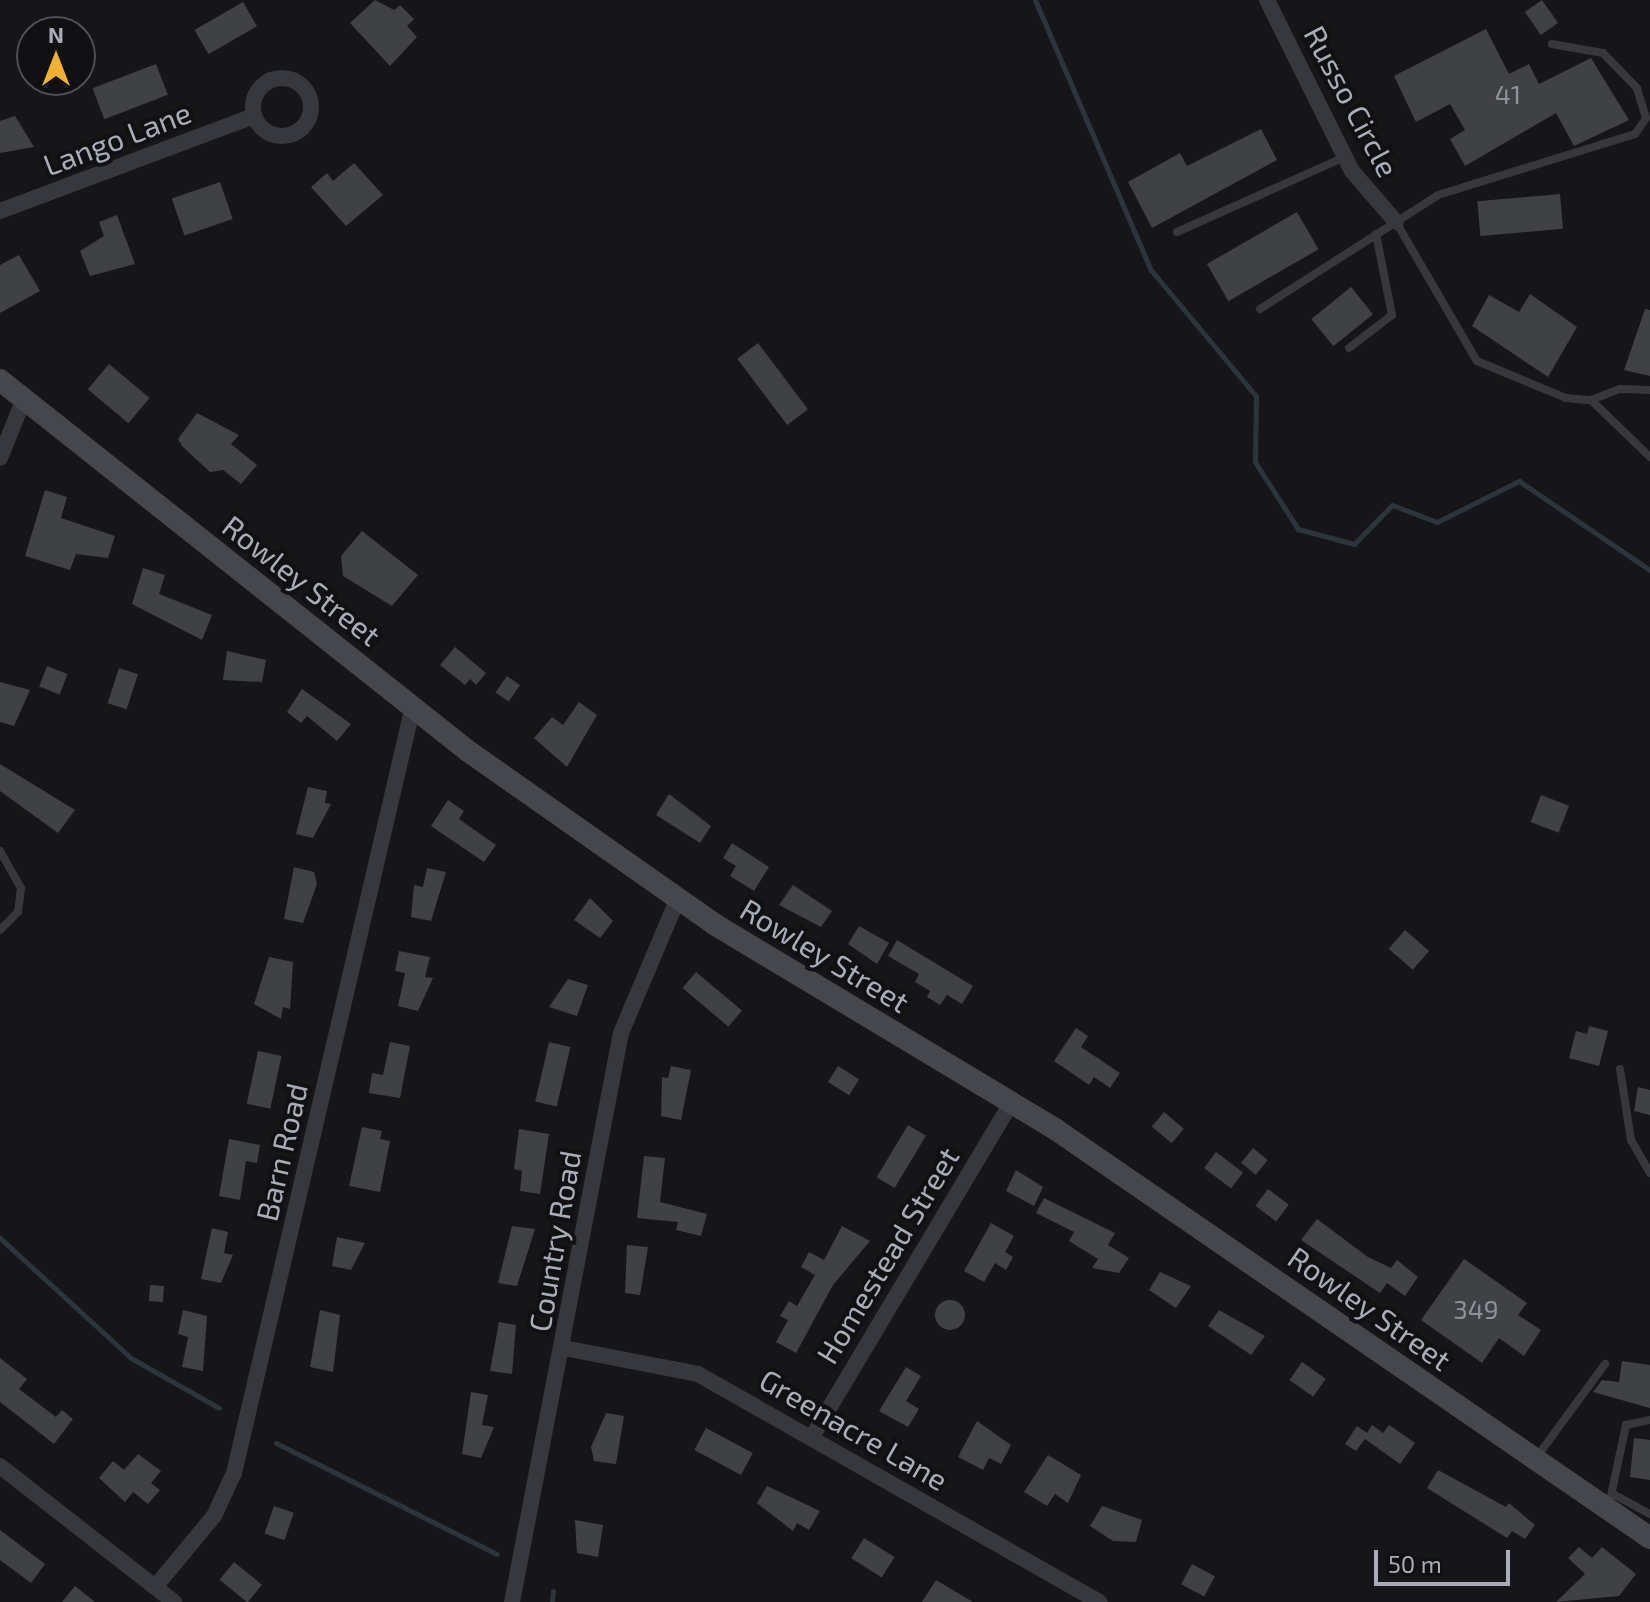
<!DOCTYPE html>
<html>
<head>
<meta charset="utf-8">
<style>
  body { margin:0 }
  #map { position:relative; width:1650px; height:1602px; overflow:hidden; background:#161618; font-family:"Exo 2",sans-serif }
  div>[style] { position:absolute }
  .stream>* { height:5px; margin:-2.5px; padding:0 2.5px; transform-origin:2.5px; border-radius:2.5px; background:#2c353c }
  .building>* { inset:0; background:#404145; transform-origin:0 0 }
  .round { border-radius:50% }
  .lane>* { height:8px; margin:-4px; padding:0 4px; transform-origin:4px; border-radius:4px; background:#37383d }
  .street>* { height:16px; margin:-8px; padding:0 8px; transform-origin:8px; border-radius:8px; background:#37383d }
  .street>.ring { margin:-8px; padding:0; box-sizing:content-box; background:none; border:16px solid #37383d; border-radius:50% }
  .secondary>* { height:22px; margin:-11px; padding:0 11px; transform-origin:11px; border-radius:11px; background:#45474d }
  span { translate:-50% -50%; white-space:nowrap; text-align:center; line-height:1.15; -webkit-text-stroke:8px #111113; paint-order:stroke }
  .number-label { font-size:26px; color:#8e929b }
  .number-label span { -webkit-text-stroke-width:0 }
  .street-label { font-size:30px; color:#a8adb8 }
  .north { position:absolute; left:16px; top:16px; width:80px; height:80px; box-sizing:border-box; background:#111113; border:2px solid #4d4f55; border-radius:50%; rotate:0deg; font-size:22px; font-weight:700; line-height:32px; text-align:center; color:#a8adb8 }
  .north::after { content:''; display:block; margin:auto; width:28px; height:36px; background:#f2b134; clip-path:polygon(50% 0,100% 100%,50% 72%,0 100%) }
  .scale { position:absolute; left:1374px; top:1550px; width:136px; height:36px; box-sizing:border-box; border:4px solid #a8adb8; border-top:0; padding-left:10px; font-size:24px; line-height:28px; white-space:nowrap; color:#a8adb8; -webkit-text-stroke:6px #111113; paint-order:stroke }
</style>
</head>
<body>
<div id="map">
  <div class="stream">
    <div style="left:1035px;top:0;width:294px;rotate:66.8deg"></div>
    <div style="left:1151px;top:270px;width:164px;rotate:50.2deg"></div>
    <div style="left:1256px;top:396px;width:66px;rotate:90.9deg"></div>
    <div style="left:1255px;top:462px;width:80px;rotate:57.3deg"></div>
    <div style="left:1298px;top:529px;width:58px;rotate:15deg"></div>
    <div style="left:1354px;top:544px;width:54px;rotate:-45.7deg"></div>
    <div style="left:1392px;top:505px;width:48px;rotate:20.7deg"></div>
    <div style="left:1437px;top:522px;width:92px;rotate:-26.6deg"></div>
    <div style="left:1519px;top:481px;width:158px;rotate:34.2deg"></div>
    <div style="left:0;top:1238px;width:178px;rotate:42.5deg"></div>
    <div style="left:131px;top:1358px;width:101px;rotate:29.6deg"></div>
    <div style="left:276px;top:1443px;width:247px;rotate:26.7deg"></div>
    <div style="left:552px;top:1602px;width:11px;rotate:-85deg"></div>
  </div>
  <div class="building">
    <div style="clip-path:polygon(375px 0,394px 10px,400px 5px,414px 19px,407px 26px,417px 37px,390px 66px,350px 23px)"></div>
    <div style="left:1542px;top:0;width:28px;height:21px;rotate:55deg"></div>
    <div style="left:243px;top:2px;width:28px;height:56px;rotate:60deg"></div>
    <div style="clip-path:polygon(1486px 29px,1509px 74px,1529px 64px,1539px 84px,1591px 58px,1629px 120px,1574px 146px,1556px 113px,1465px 166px,1450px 139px,1465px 130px,1450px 104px,1416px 122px,1394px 76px)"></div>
    <div style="left:156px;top:64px;width:33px;height:68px;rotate:69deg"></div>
    <div style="clip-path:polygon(15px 116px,34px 147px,0 153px,0 121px)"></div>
    <div style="clip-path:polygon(1261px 129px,1277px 160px,1152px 228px,1128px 182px,1180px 153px,1187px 166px)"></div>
    <div style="clip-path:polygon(354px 163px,383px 195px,346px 226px,311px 187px,327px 173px,333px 181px)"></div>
    <div style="left:220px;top:182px;width:39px;height:51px;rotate:71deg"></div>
    <div style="left:1560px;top:194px;width:35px;height:83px;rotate:85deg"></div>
    <div style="left:1297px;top:212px;width:43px;height:104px;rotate:60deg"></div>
    <div style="clip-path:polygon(117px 215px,135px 264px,90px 276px,80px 251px,104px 236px,99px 222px)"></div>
    <div style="clip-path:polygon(19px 255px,40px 291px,0 313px,0 265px)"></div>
    <div style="left:1351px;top:287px;width:35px;height:51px;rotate:51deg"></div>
    <div style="clip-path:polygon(1530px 294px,1577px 327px,1548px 377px,1472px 326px,1489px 295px,1519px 312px)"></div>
    <div style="clip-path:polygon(1645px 309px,1650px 310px,1650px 376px,1624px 370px)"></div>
    <div style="left:758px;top:343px;width:83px;height:26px;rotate:53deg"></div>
    <div style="left:109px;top:364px;width:53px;height:33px;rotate:40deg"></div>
    <div style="clip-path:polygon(197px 413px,239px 435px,231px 444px,257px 465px,241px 484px,223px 470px,210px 472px,182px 446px,178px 439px)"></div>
    <div style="clip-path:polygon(45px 490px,67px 497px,61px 518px,115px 536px,108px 558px,76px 554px,70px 570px,25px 556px)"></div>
    <div style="clip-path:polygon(362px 531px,418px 575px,392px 606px,343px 576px,341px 556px)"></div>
    <div style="clip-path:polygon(143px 568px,165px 575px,159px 594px,212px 615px,202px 640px,132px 604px)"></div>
    <div style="clip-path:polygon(455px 647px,486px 673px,476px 685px,470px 679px,465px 685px,440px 665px)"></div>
    <div style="clip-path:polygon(227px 651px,266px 660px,262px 682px,223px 680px)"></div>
    <div style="left:47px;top:666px;width:22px;height:22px;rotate:21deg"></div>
    <div style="left:119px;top:668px;width:20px;height:37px;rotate:18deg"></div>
    <div style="left:507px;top:676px;width:16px;height:20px;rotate:35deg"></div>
    <div style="clip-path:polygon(0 682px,30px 690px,14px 726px,0 722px)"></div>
    <div style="clip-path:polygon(302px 689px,351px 724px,337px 741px,307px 716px,301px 723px,287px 712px)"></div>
    <div style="clip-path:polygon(579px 702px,597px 715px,567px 767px,534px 738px,552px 717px,563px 725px)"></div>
    <div style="clip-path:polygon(0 764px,75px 810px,58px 833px,0 791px)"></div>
    <div style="clip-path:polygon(308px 787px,327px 791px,325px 803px,331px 804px,313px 838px,296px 834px)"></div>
    <div style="clip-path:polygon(669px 794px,711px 826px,700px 843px,656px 815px)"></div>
    <div style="left:1541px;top:795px;width:30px;height:29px;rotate:21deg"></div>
    <div style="clip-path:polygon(448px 800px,464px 811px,459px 819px,496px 845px,484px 862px,431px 826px)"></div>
    <div style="clip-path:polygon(732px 843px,769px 867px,754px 891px,730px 876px,736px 866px,723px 858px)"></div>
    <div style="clip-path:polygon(294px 867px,314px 872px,317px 884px,303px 923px,284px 919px)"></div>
    <div style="clip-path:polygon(427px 868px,446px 872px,431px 921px,411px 917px,414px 885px,423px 887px)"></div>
    <div style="clip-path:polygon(793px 885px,832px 911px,821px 927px,779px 905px)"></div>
    <div style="clip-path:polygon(590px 898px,613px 921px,600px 938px,574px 920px)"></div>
    <div style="clip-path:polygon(859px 926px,889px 943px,877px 964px,848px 944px)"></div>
    <div style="left:1405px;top:930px;width:32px;height:25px;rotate:41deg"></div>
    <div style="clip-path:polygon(897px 940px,973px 986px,962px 1004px,947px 995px,940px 1005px,927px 997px,930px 991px,915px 982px,919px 974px,888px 956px)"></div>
    <div style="clip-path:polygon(399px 951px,430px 957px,425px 977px,433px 978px,418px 1011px,398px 1006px,405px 973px,395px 971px)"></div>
    <div style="clip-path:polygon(269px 957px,293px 962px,290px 1009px,283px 1007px,281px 1019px,254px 1004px)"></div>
    <div style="left:696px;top:972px;width:60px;height:21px;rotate:40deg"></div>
    <div style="clip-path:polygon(568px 979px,588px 985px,577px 1016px,549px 1007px)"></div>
    <div style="clip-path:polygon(1589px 1026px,1608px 1031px,1599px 1066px,1569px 1058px,1576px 1031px,1587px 1034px)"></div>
    <div style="clip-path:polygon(1076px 1028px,1088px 1036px,1081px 1047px,1120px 1073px,1110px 1088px,1094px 1077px,1089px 1085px,1054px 1061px)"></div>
    <div style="clip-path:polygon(390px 1042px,410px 1046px,400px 1098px,369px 1093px,372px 1073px,383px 1075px)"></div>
    <div style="left:549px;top:1042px;width:22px;height:61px;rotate:13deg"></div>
    <div style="left:258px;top:1051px;width:24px;height:54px;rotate:12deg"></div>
    <div style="clip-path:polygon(671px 1066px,691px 1070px,681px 1120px,661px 1116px,662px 1077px,668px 1078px)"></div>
    <div style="left:838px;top:1066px;width:25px;height:19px;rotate:32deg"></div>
    <div style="clip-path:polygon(1638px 1087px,1650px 1090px,1650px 1115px,1634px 1111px)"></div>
    <div style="left:1164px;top:1112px;width:26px;height:19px;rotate:40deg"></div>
    <div style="left:908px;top:1125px;width:21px;height:61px;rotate:31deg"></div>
    <div style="clip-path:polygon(362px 1127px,382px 1131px,380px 1139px,390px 1141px,380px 1192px,349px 1186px)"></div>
    <div style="clip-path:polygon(519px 1129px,549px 1134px,540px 1194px,520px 1191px,522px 1171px,514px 1169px)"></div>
    <div style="clip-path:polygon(229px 1139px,260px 1145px,257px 1163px,246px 1161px,240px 1200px,219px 1196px)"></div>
    <div style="left:1253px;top:1148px;width:19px;height:19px;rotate:39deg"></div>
    <div style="left:1216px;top:1152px;width:34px;height:20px;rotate:37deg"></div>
    <div style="clip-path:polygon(644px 1156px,665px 1158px,660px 1202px,707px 1214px,701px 1236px,676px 1230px,678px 1222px,637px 1218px)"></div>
    <div style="clip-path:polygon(1016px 1170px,1043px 1187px,1034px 1206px,1006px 1191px)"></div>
    <div style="left:1268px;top:1189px;width:26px;height:21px;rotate:37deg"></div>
    <div style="clip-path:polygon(1044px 1198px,1115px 1233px,1108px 1245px,1129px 1258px,1119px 1273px,1092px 1268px,1098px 1259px,1069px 1241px,1074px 1232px,1036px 1213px)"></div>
    <div style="clip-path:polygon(1317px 1219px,1368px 1257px,1391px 1268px,1397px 1260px,1418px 1277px,1405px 1296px,1387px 1283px,1380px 1293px,1301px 1240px)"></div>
    <div style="clip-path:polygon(991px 1223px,1014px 1236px,1005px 1252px,1013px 1257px,1006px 1270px,995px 1263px,984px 1282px,964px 1271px)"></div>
    <div style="clip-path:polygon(512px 1226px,535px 1229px,517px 1286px,498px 1283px)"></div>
    <div style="clip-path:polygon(842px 1226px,870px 1241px,833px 1285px,796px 1353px,776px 1342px,788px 1320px,780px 1316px,789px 1301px,797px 1306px,815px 1275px,801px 1267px,809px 1252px,824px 1260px)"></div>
    <div style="clip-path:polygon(212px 1228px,228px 1232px,224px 1253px,233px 1255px,221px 1283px,201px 1279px)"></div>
    <div style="clip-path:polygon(337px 1237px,365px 1243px,351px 1270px,332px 1266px)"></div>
    <div style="clip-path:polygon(627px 1245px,648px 1247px,640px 1295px,625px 1293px)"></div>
    <div style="clip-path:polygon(1464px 1259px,1527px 1303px,1518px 1315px,1541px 1330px,1524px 1356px,1499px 1338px,1482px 1363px,1421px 1320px)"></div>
    <div style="clip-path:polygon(1160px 1272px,1191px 1286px,1176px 1308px,1149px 1290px)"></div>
    <div style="left:150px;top:1285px;width:14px;height:16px;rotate:4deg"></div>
    <div class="round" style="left:935px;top:1300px;width:30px;height:30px"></div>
    <div style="clip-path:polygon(183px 1310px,207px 1316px,203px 1371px,182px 1367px,188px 1337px,178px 1334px)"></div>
    <div style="clip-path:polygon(320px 1310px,340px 1315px,333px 1372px,310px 1367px)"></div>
    <div style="clip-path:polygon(1219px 1310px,1265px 1336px,1251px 1355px,1208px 1326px)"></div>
    <div style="clip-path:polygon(499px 1322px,516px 1325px,512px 1374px,490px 1371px)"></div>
    <div style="clip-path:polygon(0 1358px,27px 1379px,19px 1389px,56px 1417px,62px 1410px,73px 1419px,54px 1444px,0 1402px)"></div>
    <div style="clip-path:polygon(1622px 1361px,1650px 1365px,1650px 1408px,1593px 1392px,1602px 1380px,1619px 1382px)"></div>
    <div style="left:1302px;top:1362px;width:29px;height:22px;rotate:35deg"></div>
    <div style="clip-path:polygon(906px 1367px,921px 1376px,906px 1401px,919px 1409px,908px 1427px,879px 1411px)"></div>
    <div style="clip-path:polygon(471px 1392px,488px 1395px,482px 1425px,494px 1427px,481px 1458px,462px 1454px)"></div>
    <div style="clip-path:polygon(606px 1413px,624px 1416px,616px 1464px,594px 1461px,591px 1447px)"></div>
    <div style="clip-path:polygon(977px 1421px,1011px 1445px,1001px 1464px,989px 1458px,983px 1470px,958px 1457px)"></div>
    <div style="clip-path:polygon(1372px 1425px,1383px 1433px,1389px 1425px,1415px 1443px,1400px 1464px,1365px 1439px,1356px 1451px,1345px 1444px,1357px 1426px,1367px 1433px)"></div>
    <div style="left:706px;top:1428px;width:53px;height:25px;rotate:28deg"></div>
    <div style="clip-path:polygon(1634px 1438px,1650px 1440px,1650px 1480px,1630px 1477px)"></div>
    <div style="clip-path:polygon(138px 1454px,161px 1471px,151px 1483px,160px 1490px,148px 1504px,133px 1492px,125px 1502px,99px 1478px,113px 1461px,124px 1470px)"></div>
    <div style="clip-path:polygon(1048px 1455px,1081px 1475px,1068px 1503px,1055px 1494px,1047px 1506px,1024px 1492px)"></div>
    <div style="clip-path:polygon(1438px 1470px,1506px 1507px,1509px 1503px,1535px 1525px,1525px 1539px,1512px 1531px,1507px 1538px,1427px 1488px)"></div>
    <div style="clip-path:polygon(767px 1486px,820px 1511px,809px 1530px,797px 1523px,793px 1531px,757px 1503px)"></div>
    <div style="left:274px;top:1506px;width:21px;height:29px;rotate:19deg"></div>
    <div style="clip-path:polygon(1102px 1506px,1142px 1520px,1136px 1542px,1113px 1541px,1090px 1526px)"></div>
    <div style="clip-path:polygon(575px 1520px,603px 1525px,598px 1557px,577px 1553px)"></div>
    <div style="clip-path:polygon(0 1530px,45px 1564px,31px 1583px,0 1560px)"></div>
    <div style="left:864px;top:1538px;width:36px;height:24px;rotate:32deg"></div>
    <div style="clip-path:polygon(1579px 1547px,1592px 1558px,1602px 1547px,1636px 1574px,1619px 1596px,1556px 1602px,1585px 1574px,1568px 1558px)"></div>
    <div style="left:234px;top:1562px;width:36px;height:23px;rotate:39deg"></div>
    <div style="left:1192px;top:1564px;width:26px;height:23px;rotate:28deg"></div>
    <div style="clip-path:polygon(936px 1580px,973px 1602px,922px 1602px)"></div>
    <div style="clip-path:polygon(75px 1586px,95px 1602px,62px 1602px)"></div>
  </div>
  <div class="lane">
    <div style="left:1396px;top:222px;width:161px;rotate:59.8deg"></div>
    <div style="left:1477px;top:361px;width:96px;rotate:22.6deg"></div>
    <div style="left:1566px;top:398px;width:25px;rotate:5deg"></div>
    <div style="left:1591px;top:400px;width:82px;rotate:44deg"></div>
    <div style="left:1177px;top:232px;width:184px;rotate:-24.1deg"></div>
    <div style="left:1260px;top:309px;width:211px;rotate:-32.6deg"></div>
    <div style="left:1438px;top:195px;width:206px;rotate:-17.2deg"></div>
    <div style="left:1635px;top:134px;width:19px;rotate:-55deg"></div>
    <div style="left:1646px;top:118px;width:31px;rotate:-107deg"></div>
    <div style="left:1637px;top:88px;width:49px;rotate:-134.2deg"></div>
    <div style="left:1603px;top:53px;width:52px;rotate:-170deg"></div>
    <div style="left:1349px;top:348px;width:54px;rotate:-37.5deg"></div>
    <div style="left:1392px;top:315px;width:83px;rotate:-101.2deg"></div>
    <div style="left:1591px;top:400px;width:31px;rotate:-21deg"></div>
    <div style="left:1620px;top:389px;width:30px;rotate:2deg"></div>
    <div style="left:0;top:851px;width:43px;rotate:60.4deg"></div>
    <div style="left:21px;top:888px;width:24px;rotate:97deg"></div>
    <div style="left:18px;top:912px;width:25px;rotate:135deg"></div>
    <div style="left:1620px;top:1069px;width:72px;rotate:81.2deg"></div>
    <div style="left:1631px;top:1140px;width:38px;rotate:60deg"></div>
    <div style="left:1536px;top:1458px;width:117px;rotate:-53.7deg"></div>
    <div style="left:1613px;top:1494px;width:42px;rotate:28.4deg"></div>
    <div style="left:1609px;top:1505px;width:82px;rotate:-78deg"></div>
    <div style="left:1626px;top:1425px;width:25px;rotate:-12deg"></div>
  </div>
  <div class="street">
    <div style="left:1267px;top:0;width:191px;rotate:63.6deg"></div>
    <div style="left:1352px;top:171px;width:67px;rotate:49.2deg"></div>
    <div class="ring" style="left:253px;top:78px;width:42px;height:42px"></div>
    <div style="left:0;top:211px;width:271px;rotate:-20.5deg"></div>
    <div style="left:0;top:458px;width:64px;rotate:-67.9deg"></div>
    <div style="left:564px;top:1348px;width:136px;rotate:11deg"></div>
    <div style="left:698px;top:1374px;width:462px;rotate:29.6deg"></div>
    <div style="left:812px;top:1437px;width:389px;rotate:-59.2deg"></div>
    <div style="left:0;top:1466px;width:221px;rotate:38deg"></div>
    <div style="left:155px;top:1587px;width:92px;rotate:-50.3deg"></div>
    <div style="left:214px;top:1516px;width:47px;rotate:-65.1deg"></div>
    <div style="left:234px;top:1473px;width:788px;rotate:-76.86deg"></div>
    <div style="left:512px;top:1602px;width:579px;rotate:-79.16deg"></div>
    <div style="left:621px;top:1033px;width:147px;rotate:-67.1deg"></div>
  </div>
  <div class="secondary">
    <div style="left:0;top:380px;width:597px;rotate:38.41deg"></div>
    <div style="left:468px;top:751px;width:301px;rotate:35.1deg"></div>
    <div style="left:714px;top:924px;width:398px;rotate:31deg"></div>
    <div style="left:1055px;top:1129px;width:722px;rotate:34.5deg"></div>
  </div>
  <div class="number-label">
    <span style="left:1508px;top:94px">41</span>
    <span style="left:1476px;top:1309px">349</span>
  </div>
  <div class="street-label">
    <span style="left:1352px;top:101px;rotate:62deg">Russo Circle</span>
    <span style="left:117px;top:138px;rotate:-21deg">Lango Lane</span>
    <span style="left:302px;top:580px;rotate:38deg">Rowley Street</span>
    <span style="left:825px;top:955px;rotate:31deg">Rowley Street</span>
    <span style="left:281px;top:1152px;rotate:-77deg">Barn Road</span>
    <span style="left:554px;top:1241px;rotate:-80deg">Country Road</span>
    <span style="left:887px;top:1255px;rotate:-59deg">Homestead Street</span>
    <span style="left:1370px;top:1308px;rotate:35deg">Rowley Street</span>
    <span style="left:854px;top:1429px;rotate:30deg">Greenacre Lane</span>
  </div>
  <div class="north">N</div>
  <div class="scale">50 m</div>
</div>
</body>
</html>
